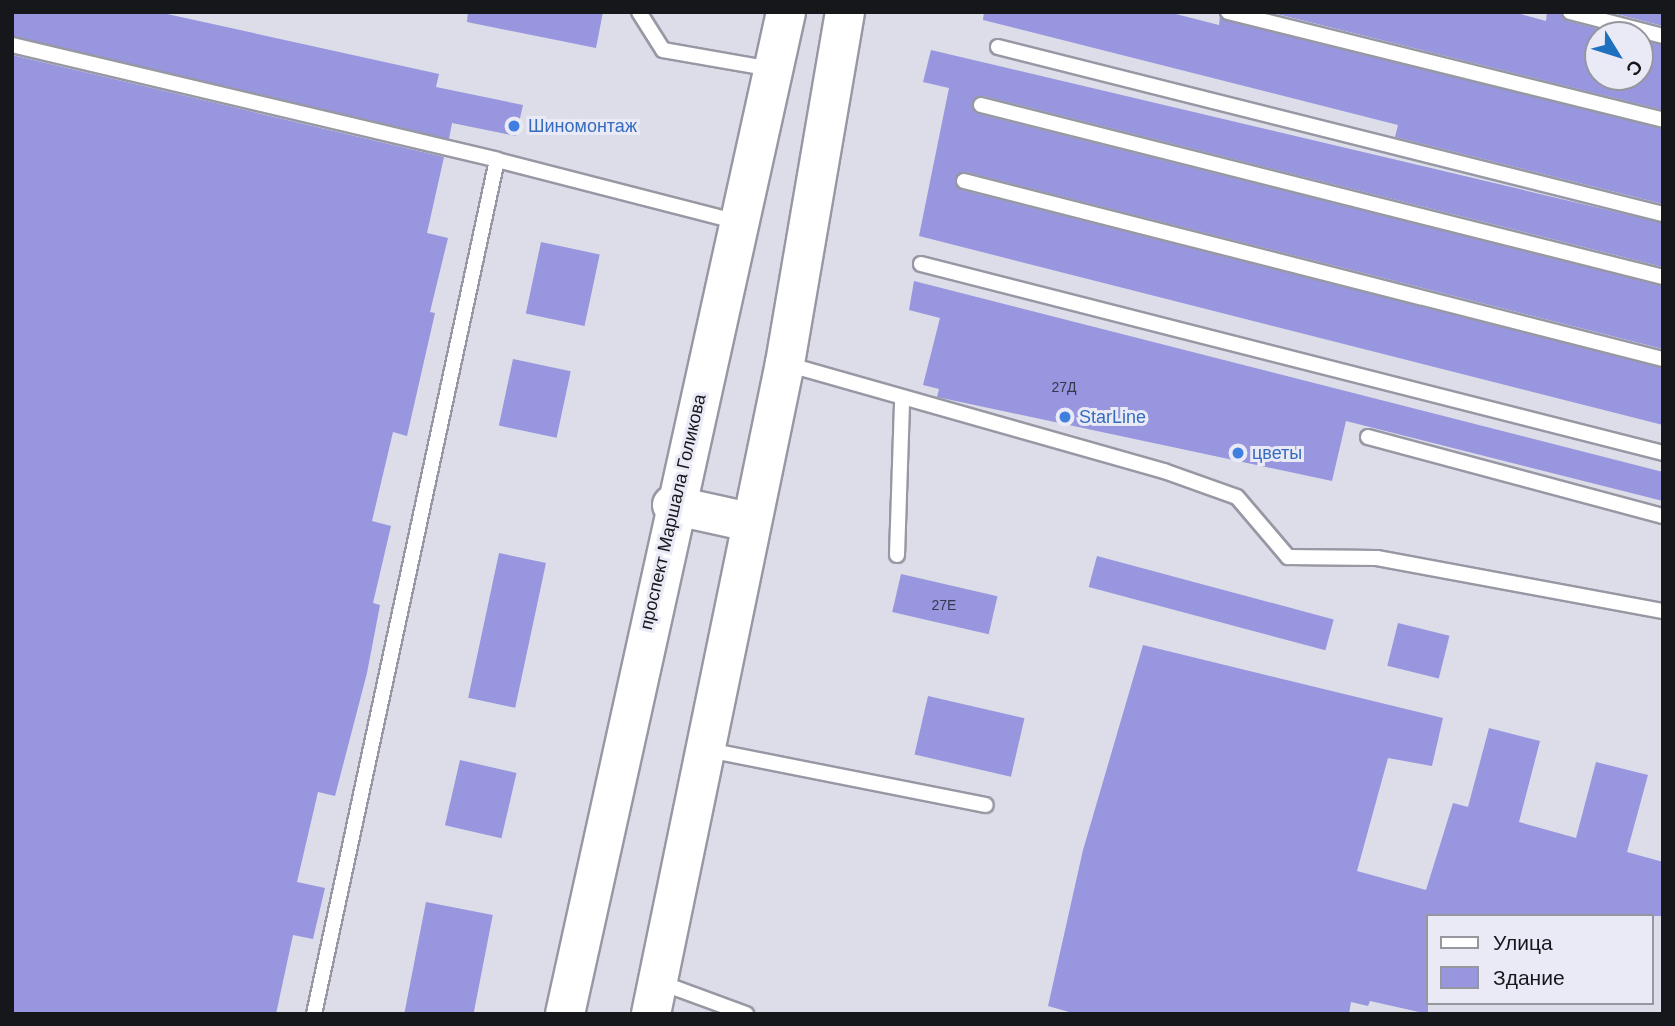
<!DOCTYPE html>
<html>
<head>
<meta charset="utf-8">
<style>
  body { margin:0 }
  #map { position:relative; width:1675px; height:1026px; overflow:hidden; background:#dcdde8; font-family:Helvetica,sans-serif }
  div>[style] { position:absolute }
  .building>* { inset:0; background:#9796de; transform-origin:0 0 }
  .roads { filter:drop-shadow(2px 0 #9798a3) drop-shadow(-2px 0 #9798a3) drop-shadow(0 2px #9798a3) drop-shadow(0 -2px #9798a3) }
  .service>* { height:14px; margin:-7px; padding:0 7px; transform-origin:7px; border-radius:7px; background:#fff }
  .secondary>* { height:38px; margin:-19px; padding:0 19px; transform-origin:19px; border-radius:19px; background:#fff }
  .dots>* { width:19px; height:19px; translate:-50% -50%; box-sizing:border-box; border:4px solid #e9eaf6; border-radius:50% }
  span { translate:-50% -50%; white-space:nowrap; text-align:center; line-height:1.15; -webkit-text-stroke:6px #e9eaf6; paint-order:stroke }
  .number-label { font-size:14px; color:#36374c }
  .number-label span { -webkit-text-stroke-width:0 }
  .shop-label { font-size:18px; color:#366cbe }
  .left { translate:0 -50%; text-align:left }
  .street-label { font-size:18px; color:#16171b }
  .frame { position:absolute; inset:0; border:14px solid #16171b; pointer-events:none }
  .legend { position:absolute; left:1426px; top:914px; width:228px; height:91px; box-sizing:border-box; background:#e9eaf6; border:2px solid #95969e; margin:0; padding:9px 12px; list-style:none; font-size:21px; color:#16171b }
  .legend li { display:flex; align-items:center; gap:14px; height:35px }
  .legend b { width:35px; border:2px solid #95969e }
  .north { position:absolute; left:1584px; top:21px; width:70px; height:70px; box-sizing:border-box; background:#e9eaf6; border:2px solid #95969e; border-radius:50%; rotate:128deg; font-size:19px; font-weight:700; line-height:28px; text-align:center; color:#16171b }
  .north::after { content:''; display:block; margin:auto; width:24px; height:32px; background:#1f71c0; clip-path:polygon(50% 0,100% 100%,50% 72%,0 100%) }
</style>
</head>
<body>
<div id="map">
  <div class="building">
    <div style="clip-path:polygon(12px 12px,158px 12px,439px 74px,436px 87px,523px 105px,516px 136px,452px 123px,449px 139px,12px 36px)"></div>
    <div style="clip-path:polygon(468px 12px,603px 12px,596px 48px,467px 22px)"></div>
    <div style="clip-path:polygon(984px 12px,1168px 12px,1219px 25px,1220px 16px,1663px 129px,1663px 204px,1395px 137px,1398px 125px,983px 20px)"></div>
    <div style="clip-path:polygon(1269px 12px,1513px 12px,1546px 21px,1547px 12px,1561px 12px,1568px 21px,1621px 35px,1598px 35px,1598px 77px,1640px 77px,1640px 40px,1663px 45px,1663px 110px)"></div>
    <div style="clip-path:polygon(1609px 12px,1663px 12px,1663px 26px)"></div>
    <div style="clip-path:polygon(931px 50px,1663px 223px,1663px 267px,983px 96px,972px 103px,979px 114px,1663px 286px,1663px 349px,966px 172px,955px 179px,962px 190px,1663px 368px,1663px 425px,919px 236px,949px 88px,923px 82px)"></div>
    <div style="clip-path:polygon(12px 55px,444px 157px,427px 233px,448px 238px,430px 312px,435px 313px,407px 436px,393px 432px,372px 521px,391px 526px,373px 603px,380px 605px,367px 673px,335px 796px,318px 792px,297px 882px,325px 888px,313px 939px,293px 935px,276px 1014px,12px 1014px)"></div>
    <div style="left:541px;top:242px;width:60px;height:73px;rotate:12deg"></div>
    <div style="clip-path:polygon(914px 281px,1663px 472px,1663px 501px,1346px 421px,1332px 481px,937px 397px,939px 389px,923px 385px,940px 318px,909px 310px)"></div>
    <div style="left:513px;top:359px;width:59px;height:68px;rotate:12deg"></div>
    <div style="left:499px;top:553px;width:48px;height:148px;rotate:12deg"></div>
    <div style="left:1097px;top:556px;width:245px;height:32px;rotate:15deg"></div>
    <div style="left:901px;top:574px;width:99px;height:39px;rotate:13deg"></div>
    <div style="left:1398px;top:623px;width:53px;height:44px;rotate:14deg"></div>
    <div style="clip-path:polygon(1143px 645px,1443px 718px,1432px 766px,1388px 758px,1357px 871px,1426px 890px,1453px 803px,1468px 807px,1489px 728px,1540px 741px,1519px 822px,1576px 838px,1596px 762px,1648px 775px,1627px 852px,1663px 862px,1663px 916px,1428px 916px,1428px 1014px,1370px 1001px,1368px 1006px,1351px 1002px,1349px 1014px,1076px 1014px,1048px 1006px,1083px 850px)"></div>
    <div style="left:928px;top:696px;width:99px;height:60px;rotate:13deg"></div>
    <div style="left:460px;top:760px;width:58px;height:67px;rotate:13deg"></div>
    <div style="left:426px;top:902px;width:68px;height:114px;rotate:11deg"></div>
  </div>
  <div class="roads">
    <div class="service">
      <div style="left:639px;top:12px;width:45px;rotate:57.7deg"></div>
      <div style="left:663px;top:50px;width:111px;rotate:9.9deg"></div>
      <div style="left:1228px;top:12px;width:448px;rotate:13.9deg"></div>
      <div style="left:1570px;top:12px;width:96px;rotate:14.5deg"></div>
      <div style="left:12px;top:45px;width:498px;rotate:13.3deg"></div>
      <div style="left:998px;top:47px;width:686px;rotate:14.1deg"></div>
      <div style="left:981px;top:105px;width:703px;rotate:14.15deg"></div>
      <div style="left:964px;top:181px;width:721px;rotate:14.29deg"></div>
      <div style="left:921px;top:264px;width:766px;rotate:14.29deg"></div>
      <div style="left:786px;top:364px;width:393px;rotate:15.8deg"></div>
      <div style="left:1164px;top:471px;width:77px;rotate:19.6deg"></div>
      <div style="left:1237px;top:497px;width:79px;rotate:49.6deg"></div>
      <div style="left:1288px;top:557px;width:89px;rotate:0.6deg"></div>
      <div style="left:1377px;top:558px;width:291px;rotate:10.5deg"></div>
      <div style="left:1368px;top:437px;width:305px;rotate:15deg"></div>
      <div style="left:897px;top:555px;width:154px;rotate:-88.1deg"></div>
      <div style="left:708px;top:750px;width:283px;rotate:11.2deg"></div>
      <div style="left:659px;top:982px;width:93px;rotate:20.2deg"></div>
      <div style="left:314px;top:1014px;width:873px;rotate:-77.91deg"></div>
      <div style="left:497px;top:160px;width:249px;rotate:14.4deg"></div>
    </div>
    <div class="secondary">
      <div style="left:672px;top:505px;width:79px;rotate:12.4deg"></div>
      <div style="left:565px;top:1014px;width:1026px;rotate:-77.56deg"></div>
      <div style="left:651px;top:1014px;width:665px;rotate:-78.37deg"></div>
      <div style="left:785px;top:363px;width:356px;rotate:-80.3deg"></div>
    </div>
  </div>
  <div class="dots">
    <div style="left:514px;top:126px;background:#3f7fe0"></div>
    <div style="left:1065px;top:417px;background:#3f7fe0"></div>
    <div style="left:1238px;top:453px;background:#3f7fe0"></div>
  </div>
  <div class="number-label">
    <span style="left:1064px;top:387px">27Д</span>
    <span style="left:944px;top:605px">27Е</span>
  </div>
  <div class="shop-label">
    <span class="left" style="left:528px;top:126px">Шиномонтаж</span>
    <span class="left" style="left:1079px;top:417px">StarLine</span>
    <span class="left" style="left:1252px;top:453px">цветы</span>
  </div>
  <div class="street-label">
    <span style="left:673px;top:512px;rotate:-77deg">проспект Маршала Голикова</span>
  </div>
  <div class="frame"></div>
  <ul class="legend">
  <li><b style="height:9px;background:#fff"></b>Улица</li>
  <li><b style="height:19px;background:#9796de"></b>Здание</li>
  </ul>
  <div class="north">С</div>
</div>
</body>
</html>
